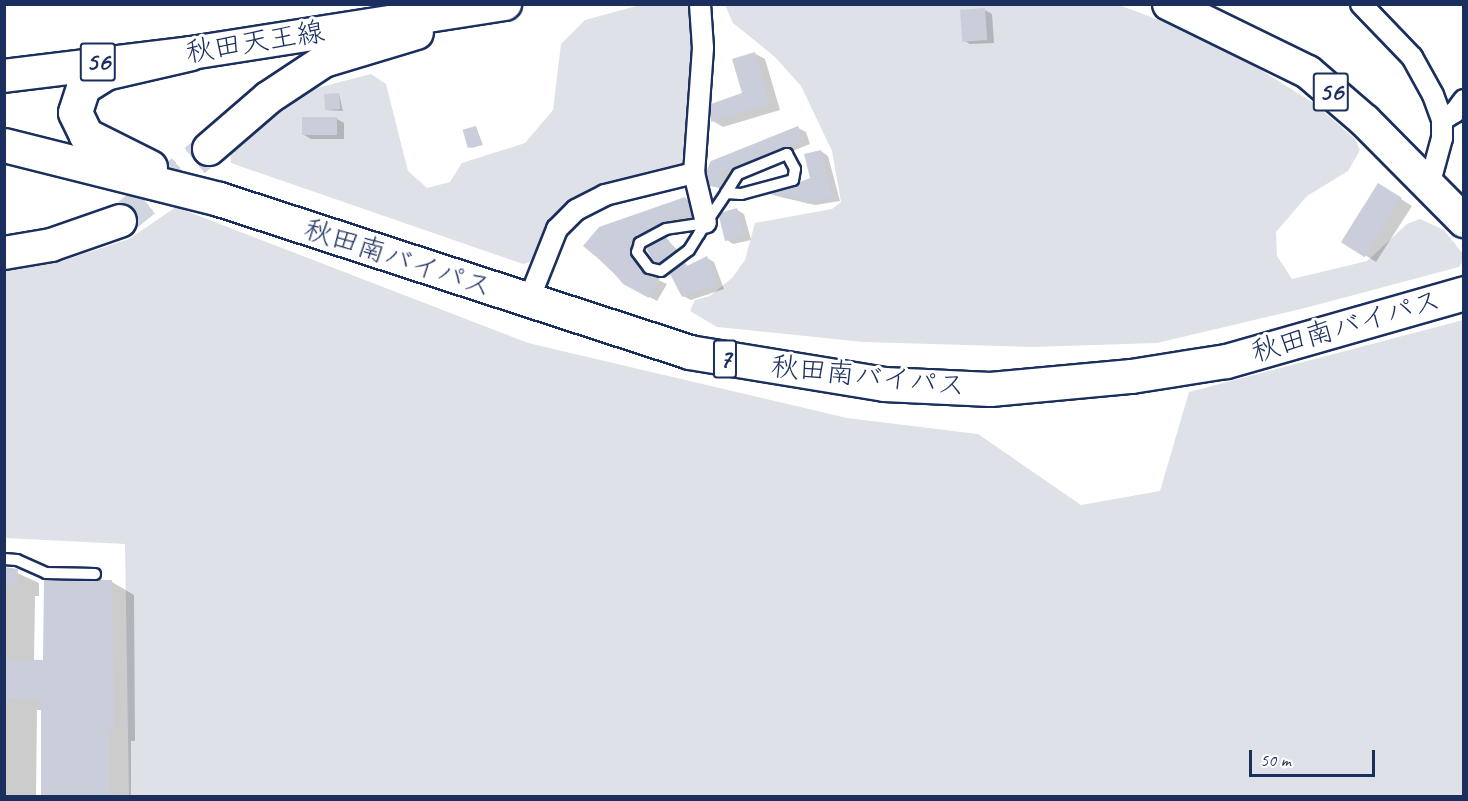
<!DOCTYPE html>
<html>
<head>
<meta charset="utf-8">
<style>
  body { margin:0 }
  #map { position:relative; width:1468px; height:801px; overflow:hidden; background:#fff; font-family:Caveat,"Klee One",sans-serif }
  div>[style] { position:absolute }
  .green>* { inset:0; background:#dee1e7 }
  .shadow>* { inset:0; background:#0003 }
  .building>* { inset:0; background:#caceda; transform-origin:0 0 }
  .primary-tunnel>* { height:32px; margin-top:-16px; transform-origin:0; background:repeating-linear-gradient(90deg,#d1d5df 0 32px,transparent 0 48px) }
  .roads { filter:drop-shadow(2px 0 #1b2f5e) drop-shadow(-2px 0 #1b2f5e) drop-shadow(0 2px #1b2f5e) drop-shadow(0 -2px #1b2f5e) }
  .lane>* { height:10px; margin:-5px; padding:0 5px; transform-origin:5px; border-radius:5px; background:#fff }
  .street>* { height:20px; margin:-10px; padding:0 10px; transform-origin:10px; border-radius:10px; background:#fff }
  .primary>* { height:32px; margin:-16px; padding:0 16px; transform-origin:16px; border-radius:16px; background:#fff }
  .highway>* { height:33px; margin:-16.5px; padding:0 16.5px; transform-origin:16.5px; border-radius:16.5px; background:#fff }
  span { translate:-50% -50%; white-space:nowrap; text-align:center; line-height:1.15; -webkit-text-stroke:6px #fff; paint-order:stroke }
  .shield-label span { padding:2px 4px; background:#fff; border:2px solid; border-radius:4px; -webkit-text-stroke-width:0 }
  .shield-label { font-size:27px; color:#1b2f5e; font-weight:700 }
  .street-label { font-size:28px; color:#1b2f5e }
  .frame { position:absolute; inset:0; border:6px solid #1b2f5e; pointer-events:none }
  .scale { position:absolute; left:1249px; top:750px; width:126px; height:27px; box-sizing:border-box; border:3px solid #1b2f5e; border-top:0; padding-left:8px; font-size:18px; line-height:21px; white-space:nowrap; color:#1b2f5e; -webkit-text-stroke:4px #fff; paint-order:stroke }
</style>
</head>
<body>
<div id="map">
  <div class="green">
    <div style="clip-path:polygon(640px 5px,688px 5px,692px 9px,690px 156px,680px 170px,566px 203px,547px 226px,530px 262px,523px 264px,231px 163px,230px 150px,313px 89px,371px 74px,386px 84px,408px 171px,427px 188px,450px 182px,462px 163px,525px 143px,553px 110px,561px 44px,585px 20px)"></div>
    <div style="clip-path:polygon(725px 5px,1119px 5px,1178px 27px,1248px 62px,1315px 104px,1355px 139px,1360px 150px,1348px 171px,1307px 196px,1276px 232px,1277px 256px,1292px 279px,1367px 261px,1407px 224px,1420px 219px,1444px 230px,1463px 254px,1463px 261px,1459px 267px,1305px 308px,1157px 343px,1032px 347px,863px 342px,717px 327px,690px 311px,695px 300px,710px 296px,732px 278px,745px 260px,755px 223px,832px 209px,841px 202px,832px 151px,801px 86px,775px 57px,733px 23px)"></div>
    <div style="clip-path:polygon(176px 207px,528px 343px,847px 418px,978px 434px,1081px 505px,1160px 491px,1189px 392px,1463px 320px,1463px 796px,129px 796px,125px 544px,5px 538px,5px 264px,59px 262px,129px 239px)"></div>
  </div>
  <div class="shadow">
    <div style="clip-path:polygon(985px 10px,992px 14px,994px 43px,970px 44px,963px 40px)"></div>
    <div style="clip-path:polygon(754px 53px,765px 59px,780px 110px,723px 127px,713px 121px,744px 94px)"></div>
    <div style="clip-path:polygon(339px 94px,343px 111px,326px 110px)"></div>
    <div style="clip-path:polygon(337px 119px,344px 123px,344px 139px,311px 139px,304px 135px)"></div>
    <div style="clip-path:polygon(476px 127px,483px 145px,471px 148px,468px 146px)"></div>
    <div style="clip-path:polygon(798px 128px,806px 132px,810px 144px,729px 176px,727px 191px,711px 185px,708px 172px)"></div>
    <div style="clip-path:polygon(821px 151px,828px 156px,840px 201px,815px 205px,772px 195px,812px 179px)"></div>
    <div style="clip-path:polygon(1390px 192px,1412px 206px,1376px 262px,1343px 241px)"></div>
    <div style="clip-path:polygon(685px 198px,692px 203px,698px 218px,670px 226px,640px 245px,638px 262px,649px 276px,667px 284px,657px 301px,624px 283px,585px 246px,599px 229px)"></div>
    <div style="clip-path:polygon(737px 210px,744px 214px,751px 240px,733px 244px,727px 240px)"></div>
    <div style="clip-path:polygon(666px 239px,683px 255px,663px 265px,655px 260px)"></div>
    <div style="clip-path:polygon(707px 258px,714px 262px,724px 289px,691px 300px,683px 296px,685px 264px,689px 267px)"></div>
    <div style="clip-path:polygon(4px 567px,39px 583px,39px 596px,35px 596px,34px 661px,45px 661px,112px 582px,134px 595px,135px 741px,131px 741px,131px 796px,42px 796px,43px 710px,37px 710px,36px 796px,4px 796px)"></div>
  </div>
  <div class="building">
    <div style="left:985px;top:8px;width:32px;height:25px;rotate:86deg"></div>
    <div style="clip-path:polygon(755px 52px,770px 104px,711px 122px,711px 104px,742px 93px,732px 59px)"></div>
    <div style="left:339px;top:93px;width:16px;height:15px;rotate:86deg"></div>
    <div style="left:337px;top:117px;width:18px;height:35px;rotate:90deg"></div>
    <div style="left:476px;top:126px;width:19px;height:14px;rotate:74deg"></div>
    <div style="clip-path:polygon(798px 126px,804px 140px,722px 172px,720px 188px,710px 186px,706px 172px,711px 161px)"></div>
    <div style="clip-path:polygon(821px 150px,833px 197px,807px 204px,805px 199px,769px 194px,810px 178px,804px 154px)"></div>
    <div style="left:1378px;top:183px;width:28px;height:70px;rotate:32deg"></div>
    <div style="clip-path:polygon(685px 197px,691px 214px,662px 222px,633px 241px,631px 256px,644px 273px,660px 278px,649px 298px,623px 284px,597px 253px,595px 256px,583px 246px,599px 227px)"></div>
    <div style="clip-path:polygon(737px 208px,745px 236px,725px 241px,719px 217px,723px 212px)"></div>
    <div style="clip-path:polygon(666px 237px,676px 250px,659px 263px,653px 261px,646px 248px)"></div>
    <div style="clip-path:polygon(707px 256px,717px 285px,682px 297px,670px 274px,685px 262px,687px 266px)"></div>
    <div style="clip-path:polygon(4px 567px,18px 569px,17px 584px,4px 584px)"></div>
    <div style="clip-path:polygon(44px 580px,112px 580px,114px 729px,109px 729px,109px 796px,41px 796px,41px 699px,4px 698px,4px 659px,43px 660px)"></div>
  </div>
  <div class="primary-tunnel">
    <div style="left:120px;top:221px;width:114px;rotate:-39deg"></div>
  </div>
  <div class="roads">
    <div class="lane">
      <div style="left:706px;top:223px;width:40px;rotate:171.5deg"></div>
      <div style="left:666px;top:229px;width:30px;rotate:152deg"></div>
      <div style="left:640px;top:243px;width:9px;rotate:108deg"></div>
      <div style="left:637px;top:252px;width:20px;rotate:53deg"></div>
      <div style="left:649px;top:268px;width:12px;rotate:14deg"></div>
      <div style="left:661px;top:271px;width:35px;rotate:-37deg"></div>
      <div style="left:689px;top:250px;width:19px;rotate:-58deg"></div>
      <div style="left:699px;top:234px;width:13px;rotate:-58deg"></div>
      <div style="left:706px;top:223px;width:36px;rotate:-56deg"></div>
      <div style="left:726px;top:193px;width:22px;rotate:-58deg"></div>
      <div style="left:738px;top:174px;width:53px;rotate:-22.2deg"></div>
      <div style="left:787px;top:154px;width:17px;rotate:62deg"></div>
      <div style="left:795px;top:169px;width:11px;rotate:100deg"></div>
      <div style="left:793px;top:180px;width:54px;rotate:164.9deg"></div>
      <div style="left:741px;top:194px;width:15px;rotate:-176deg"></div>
      <div style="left:4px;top:559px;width:13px;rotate:4deg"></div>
      <div style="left:17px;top:560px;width:32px;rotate:24deg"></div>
      <div style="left:46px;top:573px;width:49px;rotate:1.2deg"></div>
    </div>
    <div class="street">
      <div style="left:700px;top:4px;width:44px;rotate:86.1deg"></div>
      <div style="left:703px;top:48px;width:125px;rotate:94.1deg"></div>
      <div style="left:694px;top:173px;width:51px;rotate:76.5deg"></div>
      <div style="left:1361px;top:4px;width:74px;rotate:46.1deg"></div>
      <div style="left:1412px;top:57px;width:43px;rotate:61.1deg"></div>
      <div style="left:1433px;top:95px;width:27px;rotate:70deg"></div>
      <div style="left:1442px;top:120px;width:18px;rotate:90deg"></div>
      <div style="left:1442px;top:138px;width:50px;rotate:105.2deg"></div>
      <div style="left:1442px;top:120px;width:15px;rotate:-32deg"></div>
      <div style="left:1455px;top:112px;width:15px;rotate:-53deg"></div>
      <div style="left:528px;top:302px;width:79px;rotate:-68.3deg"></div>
      <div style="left:557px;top:229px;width:27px;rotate:-45deg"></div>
      <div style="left:576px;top:210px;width:33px;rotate:-27deg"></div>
      <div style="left:605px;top:195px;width:92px;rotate:-13.9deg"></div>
    </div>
    <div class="primary">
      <div style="left:1169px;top:4px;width:155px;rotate:26.1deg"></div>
      <div style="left:1308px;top:72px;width:75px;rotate:40.7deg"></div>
      <div style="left:1365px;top:121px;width:141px;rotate:45.3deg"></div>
      <div style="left:4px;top:76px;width:188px;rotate:-7deg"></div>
      <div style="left:191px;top:53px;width:318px;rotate:-8.9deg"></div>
      <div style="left:209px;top:149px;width:78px;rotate:-40.8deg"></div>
      <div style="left:268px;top:98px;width:67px;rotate:-33.5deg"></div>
      <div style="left:324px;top:61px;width:97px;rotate:-16.8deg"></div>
      <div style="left:4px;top:253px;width:48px;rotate:-9.7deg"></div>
      <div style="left:51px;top:245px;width:73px;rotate:-19.2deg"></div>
    </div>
    <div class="highway">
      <div style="left:4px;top:145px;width:222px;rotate:14.1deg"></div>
      <div style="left:219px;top:199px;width:494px;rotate:18deg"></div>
      <div style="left:689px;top:352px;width:198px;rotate:9.3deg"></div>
      <div style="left:884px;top:384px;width:106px;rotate:2.7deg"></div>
      <div style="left:990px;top:389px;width:142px;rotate:-5.3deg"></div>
      <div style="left:1131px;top:376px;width:96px;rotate:-9deg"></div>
      <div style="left:1226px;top:361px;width:248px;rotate:-15.9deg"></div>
      <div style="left:150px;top:167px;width:72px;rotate:-153.4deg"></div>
      <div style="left:86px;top:135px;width:25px;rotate:-116deg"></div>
      <div style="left:75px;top:112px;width:26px;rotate:-72deg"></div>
      <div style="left:83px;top:87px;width:26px;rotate:-32deg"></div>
      <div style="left:105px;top:73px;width:88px;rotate:-13.1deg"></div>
    </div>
  </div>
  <div class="shield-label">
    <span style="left:98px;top:62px">56</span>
    <span style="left:1331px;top:92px">56</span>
    <span style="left:725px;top:359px">7</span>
  </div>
  <div class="street-label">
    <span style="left:255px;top:42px;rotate:-9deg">秋田天王線</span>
    <span style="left:398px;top:258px;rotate:18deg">秋田南バイパス</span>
    <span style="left:1346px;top:326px;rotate:-16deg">秋田南バイパス</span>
    <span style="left:868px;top:376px;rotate:6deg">秋田南バイパス</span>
  </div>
  <div class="frame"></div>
  <div class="scale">50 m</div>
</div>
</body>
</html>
